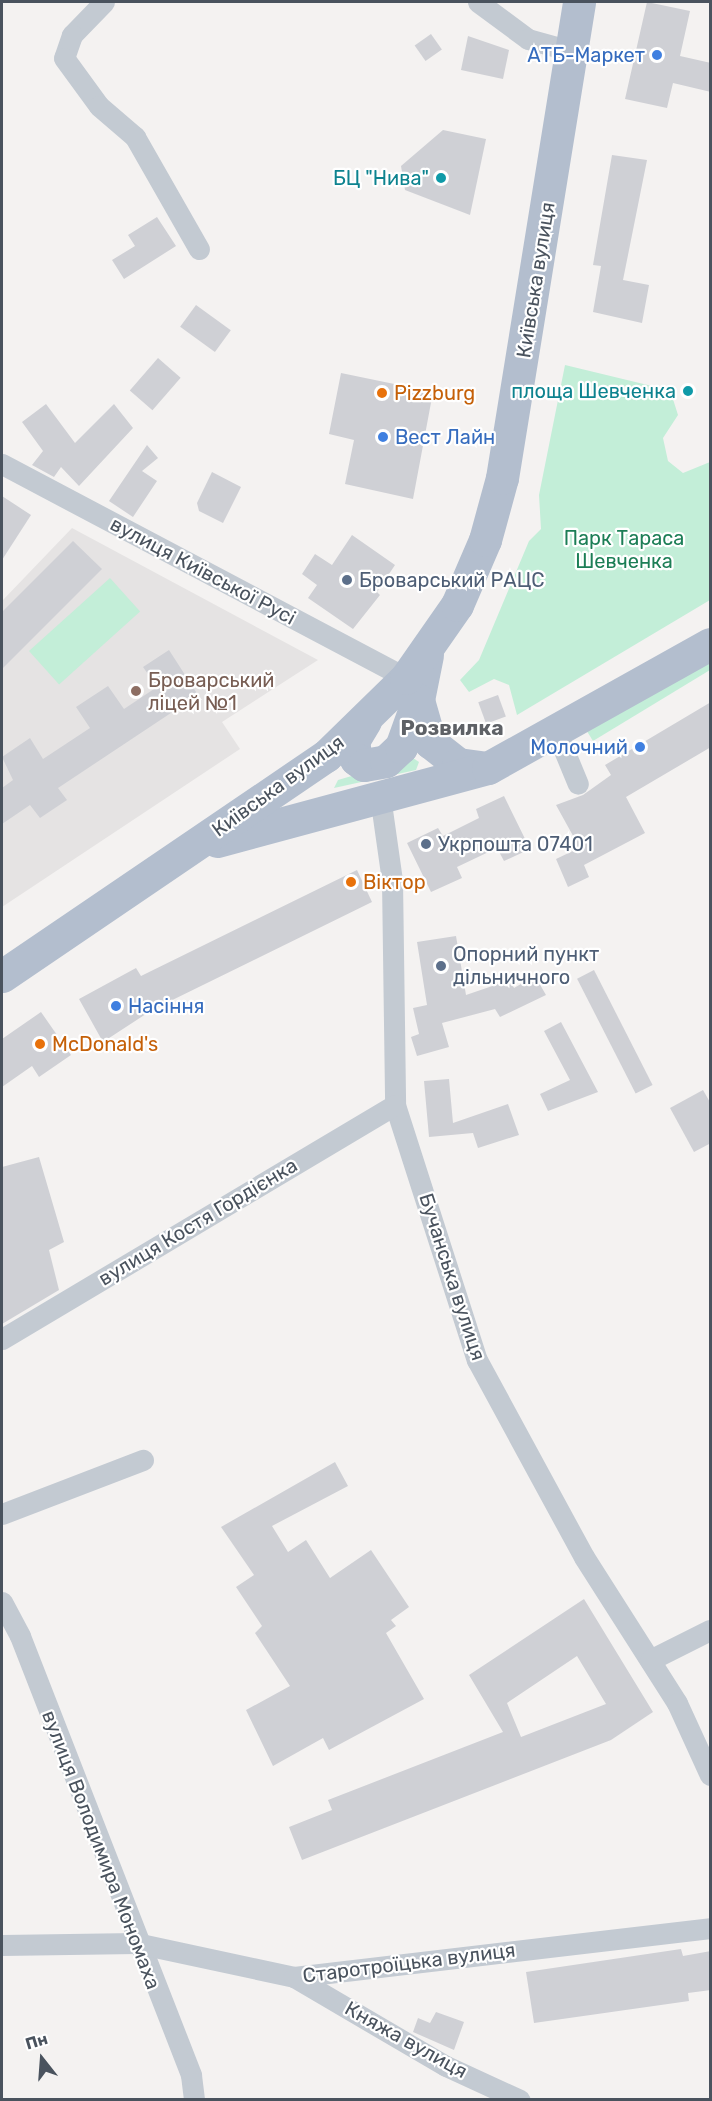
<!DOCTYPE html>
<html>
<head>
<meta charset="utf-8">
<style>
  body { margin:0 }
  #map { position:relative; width:712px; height:2101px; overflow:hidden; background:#f4f2f1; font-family:Rubik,sans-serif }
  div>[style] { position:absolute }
  .education>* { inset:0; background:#e5e3e3 }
  .green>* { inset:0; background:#c3eed8; transform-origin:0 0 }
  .building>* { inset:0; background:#cfd0d5; transform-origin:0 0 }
  .street>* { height:21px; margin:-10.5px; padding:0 10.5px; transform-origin:10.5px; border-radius:10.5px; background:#c3cad2 }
  .primary>* { height:33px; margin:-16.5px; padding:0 16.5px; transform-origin:16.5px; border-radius:16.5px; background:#b3bece }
  .dots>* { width:16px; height:16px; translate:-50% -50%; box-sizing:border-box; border:3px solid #fff; border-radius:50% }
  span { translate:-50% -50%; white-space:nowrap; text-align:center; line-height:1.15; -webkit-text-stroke:4.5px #fff; paint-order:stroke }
  .shop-label { font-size:20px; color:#366cbe }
  .right { translate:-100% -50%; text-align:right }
  .left { translate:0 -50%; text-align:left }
  .culture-label { font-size:20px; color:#0d838f }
  .street-label { font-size:20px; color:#4a535e }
  .food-label { font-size:20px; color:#c56008 }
  .park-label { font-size:20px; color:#1c7e56 }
  .service-label { font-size:20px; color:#4e5e75 }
  .education-label { font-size:20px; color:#785e54 }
  .neighbourhood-label { font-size:21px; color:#5e6166; font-weight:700 }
  .frame { position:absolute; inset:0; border:3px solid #4a535e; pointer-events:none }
  .north { position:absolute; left:12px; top:2029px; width:60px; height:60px; -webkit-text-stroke:4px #fff; paint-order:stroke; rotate:343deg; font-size:16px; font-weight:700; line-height:24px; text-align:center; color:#4a535e }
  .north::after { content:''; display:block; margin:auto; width:21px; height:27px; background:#4a535e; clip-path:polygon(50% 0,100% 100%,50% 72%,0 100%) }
</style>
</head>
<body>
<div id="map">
  <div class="education">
    <div style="clip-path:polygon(72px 528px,318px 660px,222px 722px,240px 749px,2px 907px,2px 601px)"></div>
  </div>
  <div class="green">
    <div style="clip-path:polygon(565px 365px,656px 387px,672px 396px,678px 415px,663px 438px,668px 461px,683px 473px,710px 462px,710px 600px,517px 715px,509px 685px,494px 679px,469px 692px,460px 680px,479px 660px,529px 541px,541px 529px,539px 495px)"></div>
    <div style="left:110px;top:578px;width:45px;height:109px;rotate:48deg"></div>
    <div style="clip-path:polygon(710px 654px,710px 670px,593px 741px,585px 728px)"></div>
    <div style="clip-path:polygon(413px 758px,419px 762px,416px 770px,334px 788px,338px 780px)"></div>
  </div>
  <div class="building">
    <div style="clip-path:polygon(647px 2px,690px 11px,680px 56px,711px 63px,711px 92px,673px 83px,667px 108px,625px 99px)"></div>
    <div style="left:431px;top:34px;width:19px;height:20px;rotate:55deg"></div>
    <div style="clip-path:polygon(468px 36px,509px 50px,503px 79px,461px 70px)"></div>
    <div style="clip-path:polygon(443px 130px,486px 139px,470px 215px,405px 190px,401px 166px)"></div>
    <div style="clip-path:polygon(612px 155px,647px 160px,623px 280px,649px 285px,642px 323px,593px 312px,601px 266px,593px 265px)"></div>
    <div style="clip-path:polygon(157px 217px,176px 246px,124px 279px,112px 260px,135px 246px,128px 235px)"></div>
    <div style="left:196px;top:305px;width:43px;height:27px;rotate:36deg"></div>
    <div style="left:158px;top:358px;width:30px;height:43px;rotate:41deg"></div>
    <div style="clip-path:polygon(341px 373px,433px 392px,413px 499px,345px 484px,354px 440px,329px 434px)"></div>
    <div style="clip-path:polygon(46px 404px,75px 443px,114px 404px,133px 428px,79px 486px,61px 467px,54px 477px,32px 465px,43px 451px,22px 422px)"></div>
    <div style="clip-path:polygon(147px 445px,158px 458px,142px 471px,157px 481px,133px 517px,109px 501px)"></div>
    <div style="clip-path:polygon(212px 472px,241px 487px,223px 523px,199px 511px,197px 503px)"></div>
    <div style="clip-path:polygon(2px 496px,31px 515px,2px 560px)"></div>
    <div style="clip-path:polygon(352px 535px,395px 565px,377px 592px,380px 595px,353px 629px,308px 598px,317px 585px,302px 574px,315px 554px,332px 565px)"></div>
    <div style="clip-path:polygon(73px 541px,102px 569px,2px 669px,2px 612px)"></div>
    <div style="clip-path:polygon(169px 650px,198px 695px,58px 788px,67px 800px,40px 818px,30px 805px,2px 824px,2px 788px,13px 780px,2px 757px,30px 738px,43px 759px,90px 728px,76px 707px,108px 686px,124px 709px,157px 687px,143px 667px)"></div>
    <div style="left:498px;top:695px;width:23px;height:21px;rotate:70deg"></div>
    <div style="clip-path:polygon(711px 702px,711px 747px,626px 797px,645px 833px,584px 865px,589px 877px,568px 887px,556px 859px,577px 849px,577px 843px,556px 805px,583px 795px,611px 775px,605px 765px)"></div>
    <div style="clip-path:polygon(504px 796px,530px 849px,504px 861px,497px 848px,457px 867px,462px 878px,431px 892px,407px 843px,438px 828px,443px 836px,479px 818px,476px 809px)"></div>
    <div style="clip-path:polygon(357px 870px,372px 902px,152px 1010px,103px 1042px,79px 999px,136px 968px,141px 976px)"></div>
    <div style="clip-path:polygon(456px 936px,466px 995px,510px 980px,514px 988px,535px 976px,546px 995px,500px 1017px,495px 1009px,442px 1023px,449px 1047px,417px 1056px,411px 1037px,419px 1034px,413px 1008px,427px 1005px,417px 942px)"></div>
    <div style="left:594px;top:970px;width:129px;height:19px;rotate:63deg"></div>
    <div style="clip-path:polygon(41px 1012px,71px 1055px,39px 1077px,32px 1066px,2px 1087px,2px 1039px)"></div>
    <div style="clip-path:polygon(561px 1022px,598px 1092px,548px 1111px,540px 1094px,570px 1080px,544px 1031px)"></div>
    <div style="clip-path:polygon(449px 1079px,453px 1123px,508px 1104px,519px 1135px,478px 1148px,473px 1133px,429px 1137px,424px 1081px)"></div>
    <div style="clip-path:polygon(703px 1090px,711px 1104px,711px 1143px,694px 1152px,670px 1108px)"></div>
    <div style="clip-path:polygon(39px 1157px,64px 1242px,49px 1250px,59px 1290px,2px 1324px,2px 1167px)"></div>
    <div style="clip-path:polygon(335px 1462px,348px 1486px,272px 1526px,288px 1552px,306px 1540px,330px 1578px,371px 1550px,409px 1607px,391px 1620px,396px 1626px,386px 1633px,424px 1699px,329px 1750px,323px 1738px,273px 1766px,246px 1710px,290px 1686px,255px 1633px,262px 1626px,236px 1587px,254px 1575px,221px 1527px)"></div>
    <div style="clip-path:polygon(evenodd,584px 1599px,653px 1712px,611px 1740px,302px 1860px,289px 1827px,332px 1810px,328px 1800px,503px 1732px,469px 1675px,584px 1599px,577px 1656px,606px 1704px,521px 1737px,507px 1703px,577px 1656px)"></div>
    <div style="clip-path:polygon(681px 1949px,683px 1956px,711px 1951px,711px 1990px,688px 1993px,689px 2001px,534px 2023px,526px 1972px)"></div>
    <div style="clip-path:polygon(436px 2012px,464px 2022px,454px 2050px,413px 2032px,418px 2018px,430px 2023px)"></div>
  </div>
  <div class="street">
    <div style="left:104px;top:2px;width:46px;rotate:134.1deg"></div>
    <div style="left:72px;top:35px;width:24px;rotate:109deg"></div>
    <div style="left:64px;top:58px;width:59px;rotate:53.9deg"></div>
    <div style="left:99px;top:106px;width:48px;rotate:40.7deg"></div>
    <div style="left:135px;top:137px;width:129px;rotate:60.3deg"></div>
    <div style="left:478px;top:2px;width:62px;rotate:36.5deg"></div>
    <div style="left:528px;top:39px;width:45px;rotate:15.6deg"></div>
    <div style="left:2px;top:464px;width:457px;rotate:27.9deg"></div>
    <div style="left:556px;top:731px;width:57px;rotate:67.5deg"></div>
    <div style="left:380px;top:796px;width:85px;rotate:81.9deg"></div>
    <div style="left:392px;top:880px;width:225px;rotate:89.2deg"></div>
    <div style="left:395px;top:1105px;width:268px;rotate:72.2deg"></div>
    <div style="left:477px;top:1360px;width:224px;rotate:61.5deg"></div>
    <div style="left:584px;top:1557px;width:173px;rotate:57.5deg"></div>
    <div style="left:677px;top:1703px;width:79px;rotate:65.4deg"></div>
    <div style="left:2px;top:1339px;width:457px;rotate:-30.8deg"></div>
    <div style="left:2px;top:1514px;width:151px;rotate:-21deg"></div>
    <div style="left:2px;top:1602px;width:38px;rotate:62deg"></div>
    <div style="left:20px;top:1636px;width:471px;rotate:68.7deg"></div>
    <div style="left:191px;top:2075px;width:25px;rotate:83deg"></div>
    <div style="left:650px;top:1660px;width:67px;rotate:-26.6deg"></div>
    <div style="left:2px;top:1945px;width:134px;rotate:-0.9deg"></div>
    <div style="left:136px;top:1943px;width:162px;rotate:12.1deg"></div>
    <div style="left:294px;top:1977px;width:419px;rotate:-6.7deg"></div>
    <div style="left:294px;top:1977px;width:176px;rotate:30.4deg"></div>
    <div style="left:446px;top:2066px;width:81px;rotate:24.7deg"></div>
  </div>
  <div class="primary">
    <div style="left:427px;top:655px;width:46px;rotate:101.3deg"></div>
    <div style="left:418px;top:700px;width:44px;rotate:74.1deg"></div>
    <div style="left:430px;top:742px;width:36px;rotate:38deg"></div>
    <div style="left:458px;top:764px;width:28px;rotate:8deg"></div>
    <div style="left:365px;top:721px;width:23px;rotate:121deg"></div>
    <div style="left:353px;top:741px;width:18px;rotate:81deg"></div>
    <div style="left:356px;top:759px;width:10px;rotate:37deg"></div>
    <div style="left:364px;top:765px;width:22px;rotate:-10deg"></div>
    <div style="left:386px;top:761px;width:21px;rotate:-43deg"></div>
    <div style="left:401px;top:747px;width:50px;rotate:-70.1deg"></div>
    <div style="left:217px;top:841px;width:281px;rotate:-15.1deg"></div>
    <div style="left:488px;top:768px;width:254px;rotate:-29.2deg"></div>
    <div style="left:2px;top:976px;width:392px;rotate:-34.2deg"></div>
    <div style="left:326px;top:756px;width:112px;rotate:-44.3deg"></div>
    <div style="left:406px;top:678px;width:89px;rotate:-55.1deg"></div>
    <div style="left:457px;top:605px;width:71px;rotate:-66.7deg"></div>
    <div style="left:485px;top:540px;width:64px;rotate:-74.7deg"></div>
    <div style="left:502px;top:478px;width:482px;rotate:-80.8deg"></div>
  </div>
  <div class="dots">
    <div style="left:657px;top:55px;background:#3f7fe0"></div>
    <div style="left:441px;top:178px;background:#0f9aa8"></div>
    <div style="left:688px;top:391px;background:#0f9aa8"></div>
    <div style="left:382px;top:393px;background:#e8710a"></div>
    <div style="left:383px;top:437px;background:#3f7fe0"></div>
    <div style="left:347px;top:580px;background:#5c6f8a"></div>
    <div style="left:136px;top:691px;background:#8d6e63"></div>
    <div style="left:640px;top:747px;background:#3f7fe0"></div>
    <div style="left:426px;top:844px;background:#5c6f8a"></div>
    <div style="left:351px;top:882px;background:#e8710a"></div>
    <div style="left:441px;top:966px;background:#5c6f8a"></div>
    <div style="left:116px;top:1006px;background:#3f7fe0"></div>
    <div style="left:40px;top:1044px;background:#e8710a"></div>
  </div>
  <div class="shop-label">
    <span class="right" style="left:645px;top:55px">АТБ-Маркет</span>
    <span class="left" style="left:395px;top:437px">Вест Лайн</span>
    <span class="right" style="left:628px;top:747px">Молочний</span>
    <span class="left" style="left:128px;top:1006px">Насіння</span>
  </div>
  <div class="culture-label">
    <span class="right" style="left:429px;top:178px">БЦ "Нива"</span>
    <span class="right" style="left:676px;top:391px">площа Шевченка</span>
  </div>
  <div class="street-label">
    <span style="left:536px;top:280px;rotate:-81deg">Київська вулиця</span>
    <span style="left:203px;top:571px;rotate:28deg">вулиця Київської Русі</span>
    <span style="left:278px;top:786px;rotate:-36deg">Київська вулиця</span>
    <span style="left:198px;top:1222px;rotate:-31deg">вулиця Костя Гордієнка</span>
    <span style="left:452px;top:1277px;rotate:72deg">Бучанська вулиця</span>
    <span style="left:101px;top:1850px;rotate:69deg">вулиця Володимира Мономаха</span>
    <span style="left:409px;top:1963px;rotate:-7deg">Старотроїцька вулиця</span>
    <span style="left:406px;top:2040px;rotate:29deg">Княжа вулиця</span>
  </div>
  <div class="food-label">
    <span class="left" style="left:394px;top:393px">Pizzburg</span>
    <span class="left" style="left:363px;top:882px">Віктор</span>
    <span class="left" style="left:52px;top:1044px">McDonald's</span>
  </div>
  <div class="park-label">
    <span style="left:624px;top:550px">Парк Тараса<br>Шевченка</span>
  </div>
  <div class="service-label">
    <span class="left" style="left:359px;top:580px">Броварський РАЦС</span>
    <span class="left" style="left:438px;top:844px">Укрпошта 07401</span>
    <span class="left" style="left:453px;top:966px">Опорний пункт<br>дільничного</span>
  </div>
  <div class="education-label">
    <span class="left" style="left:148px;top:692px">Броварський<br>ліцей №1</span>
  </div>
  <div class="neighbourhood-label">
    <span style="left:452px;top:728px">Розвилка</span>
  </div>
  <div class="frame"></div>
  <div class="north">Пн</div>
</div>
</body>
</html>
